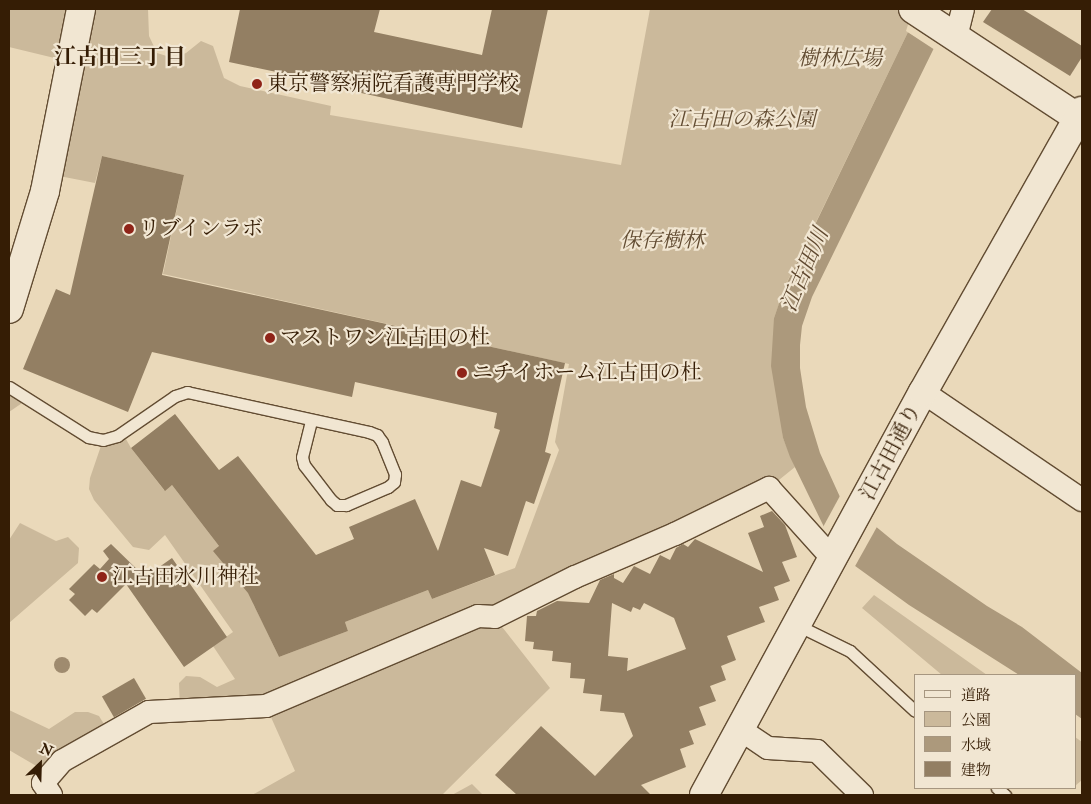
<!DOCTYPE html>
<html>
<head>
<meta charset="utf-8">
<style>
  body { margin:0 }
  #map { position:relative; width:1091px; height:804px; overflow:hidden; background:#ead9ba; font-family:"IM FELL Double Pica","Noto Serif JP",serif }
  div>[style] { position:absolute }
  .green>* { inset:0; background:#cbb99b }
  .water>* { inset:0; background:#ac997c }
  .pier>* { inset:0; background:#ead9ba }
  .building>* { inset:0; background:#937f63; transform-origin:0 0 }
  .roads { filter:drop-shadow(1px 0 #624c32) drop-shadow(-1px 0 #624c32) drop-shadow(0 1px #624c32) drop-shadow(0 -1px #624c32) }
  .lane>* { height:11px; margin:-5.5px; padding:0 5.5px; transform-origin:5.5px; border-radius:5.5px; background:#f1e6d2 }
  .street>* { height:22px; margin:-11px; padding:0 11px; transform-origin:11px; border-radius:11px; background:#f1e6d2 }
  .secondary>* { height:28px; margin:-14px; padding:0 14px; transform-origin:14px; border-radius:14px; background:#f1e6d2 }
  .trees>* { width:16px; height:16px; margin:-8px; border-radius:50%; background:#9f8b6f }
  .dots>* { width:14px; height:14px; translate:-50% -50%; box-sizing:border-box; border:2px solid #f1e6d2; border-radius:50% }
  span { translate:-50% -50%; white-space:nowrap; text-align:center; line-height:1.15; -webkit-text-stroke:4.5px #f1e6d2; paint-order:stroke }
  .park-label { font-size:21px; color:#624c32; font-style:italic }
  .poi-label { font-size:21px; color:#351d05 }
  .left { translate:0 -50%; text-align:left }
  .street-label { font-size:21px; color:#351d05 }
  .neighbourhood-label { font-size:22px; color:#351d05; font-weight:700 }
  .water-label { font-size:22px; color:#5f482f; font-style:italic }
  .frame { position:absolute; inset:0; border:10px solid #351d05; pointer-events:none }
  .legend { position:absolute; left:914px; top:674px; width:162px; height:115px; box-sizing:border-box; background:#f1e6d2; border:1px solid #a69680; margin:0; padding:6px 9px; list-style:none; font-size:15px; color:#351d05 }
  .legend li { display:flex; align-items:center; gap:10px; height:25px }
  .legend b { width:25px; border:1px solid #a69680 }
  .north { position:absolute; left:15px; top:739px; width:50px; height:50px; -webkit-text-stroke:4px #f1e6d2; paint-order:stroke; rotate:24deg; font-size:14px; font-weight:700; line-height:20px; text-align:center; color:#351d05 }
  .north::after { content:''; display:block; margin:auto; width:18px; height:22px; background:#351d05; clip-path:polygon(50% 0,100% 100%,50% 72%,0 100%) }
</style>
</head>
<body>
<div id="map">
  <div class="green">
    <div style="clip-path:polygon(9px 9px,148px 9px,149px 36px,157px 53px,173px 58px,186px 53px,201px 41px,213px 46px,224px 78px,240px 86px,331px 106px,330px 115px,621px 165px,650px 9px,915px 9px,908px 32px,787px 282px,774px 318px,783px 438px,795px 467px,769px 488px,495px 618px,550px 688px,442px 795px,252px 795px,295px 771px,266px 706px,180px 710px,179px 683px,186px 676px,200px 677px,217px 687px,235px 679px,213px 646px,233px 632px,165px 535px,149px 550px,133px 547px,94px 500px,89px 489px,90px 478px,103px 440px,122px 432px,131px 448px,164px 490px,172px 485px,219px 546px,254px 600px,253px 603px,279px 657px,348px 631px,345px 622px,428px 590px,432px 599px,515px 568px,559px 450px,555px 442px,569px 364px,163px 274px,184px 175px,102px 156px,95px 183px,49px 174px,71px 62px,9px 47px)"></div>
    <div style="clip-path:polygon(9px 387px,28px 399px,9px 412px)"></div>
    <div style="clip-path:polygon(20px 523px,56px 541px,68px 537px,79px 548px,78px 563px,9px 623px,9px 540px)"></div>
    <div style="clip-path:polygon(874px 595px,987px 675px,988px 675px,942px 675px,862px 608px)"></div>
    <div style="clip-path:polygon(9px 710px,49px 729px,75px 712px,88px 712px,99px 716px,110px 734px,50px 774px,9px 750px)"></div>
    <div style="clip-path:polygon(1075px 737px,1082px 742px,1082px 780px,1075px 786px)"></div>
    <div style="clip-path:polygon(472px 784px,483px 795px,452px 795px)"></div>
  </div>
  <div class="water">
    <div style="clip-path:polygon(908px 32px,934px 48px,812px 297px,802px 326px,800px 345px,800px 368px,806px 407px,820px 453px,840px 497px,897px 544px,987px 606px,1022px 627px,1082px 673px,1082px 719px,1075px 714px,1075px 675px,1019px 675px,909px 605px,851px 563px,824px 527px,790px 457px,783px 438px,771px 366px,774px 318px,784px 289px)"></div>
  </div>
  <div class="pier">
    <div style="clip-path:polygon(913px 9px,948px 9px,935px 50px,906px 31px)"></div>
    <div style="clip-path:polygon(841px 494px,878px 525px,854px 568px,822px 529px)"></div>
  </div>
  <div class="building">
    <div style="clip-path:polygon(240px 9px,380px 9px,374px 32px,482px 55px,492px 9px,548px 9px,522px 128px,343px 89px,343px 86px,229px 62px)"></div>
    <div style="clip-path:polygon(992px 9px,1022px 9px,1082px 46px,1082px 57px,1070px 76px,983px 22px)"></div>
    <div style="clip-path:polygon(102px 156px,184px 175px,162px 275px,565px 363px,545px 452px,551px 454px,534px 504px,526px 501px,508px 556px,484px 548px,495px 575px,432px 599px,428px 590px,345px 622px,348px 631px,279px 657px,248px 593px,213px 551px,219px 546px,172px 485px,165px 491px,131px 448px,175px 414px,219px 470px,238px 456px,316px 555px,354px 539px,349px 527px,415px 499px,438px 551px,461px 480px,481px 487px,500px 430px,494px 428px,497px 413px,355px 382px,352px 397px,152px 352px,128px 412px,23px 369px,56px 289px,70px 295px)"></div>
    <div style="clip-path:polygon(evenodd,772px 511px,785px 525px,797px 557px,782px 562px,790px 581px,774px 587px,779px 600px,759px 607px,765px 622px,727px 636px,736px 660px,721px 666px,726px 680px,710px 686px,716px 701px,699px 707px,706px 725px,689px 731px,694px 744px,680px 749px,686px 767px,641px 785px,651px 795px,517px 795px,495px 775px,541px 726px,595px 776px,633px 736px,624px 713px,600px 711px,602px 695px,583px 693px,585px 679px,570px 678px,571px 663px,552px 661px,553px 651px,533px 649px,534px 642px,525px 641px,527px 616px,536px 616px,537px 611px,557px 601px,589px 603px,600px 580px,614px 574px,614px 578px,623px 583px,634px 566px,650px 574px,660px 555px,670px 560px,676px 548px,683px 544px,688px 547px,695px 539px,763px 572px,748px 533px,764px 527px,760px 516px,772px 511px,612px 603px,631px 612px,633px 607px,640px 610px,644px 603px,674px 618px,686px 649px,627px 671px,628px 658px,608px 656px,612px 603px)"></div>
    <div style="clip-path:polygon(111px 544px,145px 577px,172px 558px,227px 637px,184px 667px,126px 584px,97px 613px,92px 609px,85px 616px,69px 600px,75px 594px,69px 589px,94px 564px,100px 569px,109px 559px,103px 551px)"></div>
    <div style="left:134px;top:678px;width:24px;height:37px;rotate:60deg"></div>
  </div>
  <div class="roads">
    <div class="lane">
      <div style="left:9px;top:387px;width:93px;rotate:32.3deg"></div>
      <div style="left:88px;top:437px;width:15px;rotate:11deg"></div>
      <div style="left:103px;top:440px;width:15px;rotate:-16deg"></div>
      <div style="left:117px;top:436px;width:70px;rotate:-34.6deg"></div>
      <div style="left:175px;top:396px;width:13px;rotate:-18deg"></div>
      <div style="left:187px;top:392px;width:186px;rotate:12.4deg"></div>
      <div style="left:369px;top:432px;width:9px;rotate:21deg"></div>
      <div style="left:377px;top:435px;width:9px;rotate:54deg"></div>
      <div style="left:382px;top:442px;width:35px;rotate:68deg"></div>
      <div style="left:395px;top:474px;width:8px;rotate:97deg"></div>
      <div style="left:394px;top:482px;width:8px;rotate:140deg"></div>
      <div style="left:388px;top:487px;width:46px;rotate:156.8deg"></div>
      <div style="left:346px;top:505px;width:9px;rotate:180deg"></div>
      <div style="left:337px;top:505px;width:8px;rotate:-140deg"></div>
      <div style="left:331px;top:500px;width:44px;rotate:-127.6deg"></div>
      <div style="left:304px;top:465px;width:8px;rotate:-104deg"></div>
      <div style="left:302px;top:457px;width:38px;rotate:-76deg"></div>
      <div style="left:797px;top:625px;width:59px;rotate:26.1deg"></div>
      <div style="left:850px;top:651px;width:88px;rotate:42.7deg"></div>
      <div style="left:997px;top:788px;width:11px;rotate:41deg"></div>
    </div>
    <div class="street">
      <div style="left:956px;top:37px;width:29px;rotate:-76deg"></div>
      <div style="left:923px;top:392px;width:192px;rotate:34.2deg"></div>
      <div style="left:741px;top:730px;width:32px;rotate:34deg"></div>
      <div style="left:768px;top:748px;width:49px;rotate:3.5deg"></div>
      <div style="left:817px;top:751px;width:63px;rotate:44.4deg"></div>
      <div style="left:51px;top:795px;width:14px;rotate:-124deg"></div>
      <div style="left:43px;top:783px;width:29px;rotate:-49deg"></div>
      <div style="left:62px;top:761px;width:100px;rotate:-29.4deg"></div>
      <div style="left:149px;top:712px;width:117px;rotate:-2.9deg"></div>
      <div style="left:266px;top:706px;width:230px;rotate:-23deg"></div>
      <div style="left:478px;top:616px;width:17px;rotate:3deg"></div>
      <div style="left:495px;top:617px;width:89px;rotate:-26.6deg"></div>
      <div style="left:575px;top:577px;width:109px;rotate:-23.3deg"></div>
      <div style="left:675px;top:534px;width:105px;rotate:-26.1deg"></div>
      <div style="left:769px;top:488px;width:96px;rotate:48deg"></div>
    </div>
    <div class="secondary">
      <div style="left:913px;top:9px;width:198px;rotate:33.4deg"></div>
      <div style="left:9px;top:309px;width:123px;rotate:-73deg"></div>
      <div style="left:45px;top:191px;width:186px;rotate:-78.8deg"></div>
      <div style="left:704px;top:795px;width:459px;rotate:-61.5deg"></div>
      <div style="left:923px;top:392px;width:323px;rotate:-60.5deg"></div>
    </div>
  </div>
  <div class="trees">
    <div style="left:62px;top:665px"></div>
  </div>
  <div class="dots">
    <div style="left:257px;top:84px;background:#8f2418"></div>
    <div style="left:129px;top:229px;background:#8f2418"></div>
    <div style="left:270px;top:338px;background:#8f2418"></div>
    <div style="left:462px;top:373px;background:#8f2418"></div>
    <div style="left:102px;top:577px;background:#8f2418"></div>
  </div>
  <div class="park-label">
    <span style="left:840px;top:59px">樹林広場</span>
    <span style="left:742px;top:120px">江古田の森公園</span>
    <span style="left:662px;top:241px">保存樹林</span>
  </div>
  <div class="poi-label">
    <span class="left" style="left:267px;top:84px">東京警察病院看護専門学校</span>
    <span class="left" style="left:139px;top:229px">リブインラボ</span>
    <span class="left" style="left:280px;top:338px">マストワン江古田の杜</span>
    <span class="left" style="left:472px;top:373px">ニチイホーム江古田の杜</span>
    <span class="left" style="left:112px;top:577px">江古田氷川神社</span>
  </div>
  <div class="street-label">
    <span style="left:891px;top:452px;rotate:-62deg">江古田通り</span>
  </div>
  <div class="neighbourhood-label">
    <span style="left:120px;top:58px">江古田三丁目</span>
  </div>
  <div class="water-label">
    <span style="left:805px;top:270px;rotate:-67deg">江古田川</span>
  </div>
  <div class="frame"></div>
  <ul class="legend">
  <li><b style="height:6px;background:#f1e6d2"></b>道路</li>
  <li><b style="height:14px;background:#cbb99b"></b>公園</li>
  <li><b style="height:14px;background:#ac997c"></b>水域</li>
  <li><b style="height:14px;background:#937f63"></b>建物</li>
  </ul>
  <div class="north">N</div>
</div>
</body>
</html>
